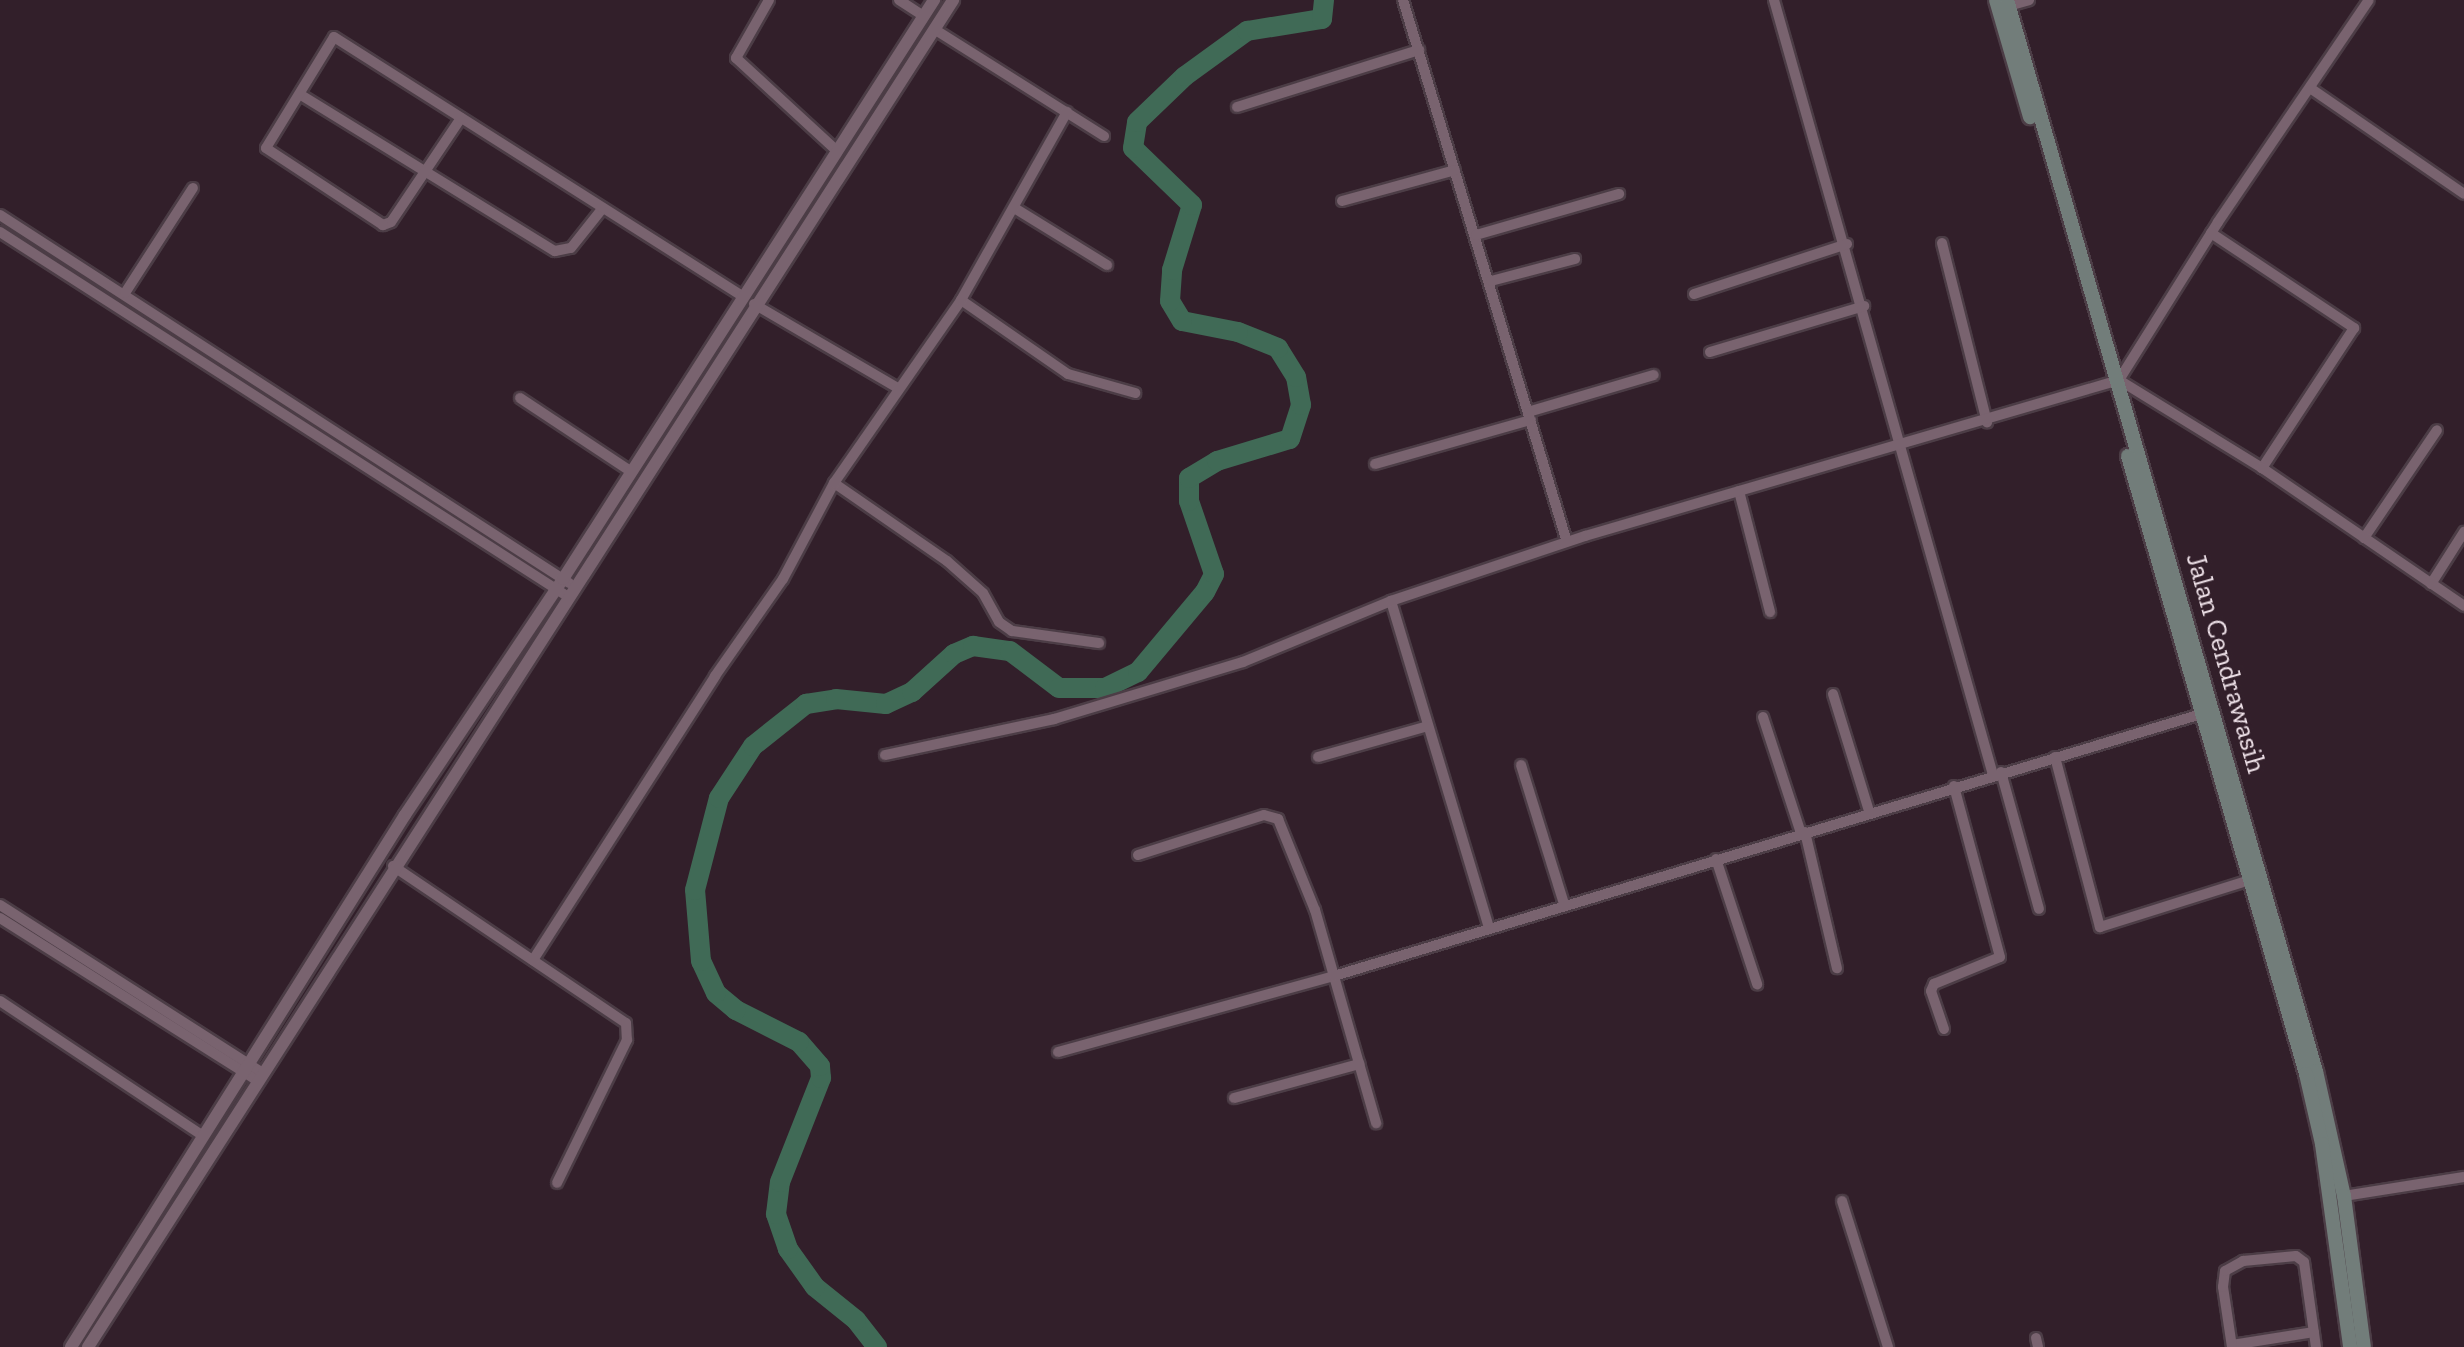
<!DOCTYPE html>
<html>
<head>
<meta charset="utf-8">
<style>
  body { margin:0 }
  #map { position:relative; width:2464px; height:1347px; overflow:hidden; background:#321f2a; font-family:"Zilla Slab",serif }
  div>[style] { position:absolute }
  .river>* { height:20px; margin:-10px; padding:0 10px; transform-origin:10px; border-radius:10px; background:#406a56 }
  .roads { filter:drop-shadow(2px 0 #4c3d46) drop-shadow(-2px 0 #4c3d46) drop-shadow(0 2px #4c3d46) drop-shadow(0 -2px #4c3d46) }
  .minor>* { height:10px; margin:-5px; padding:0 5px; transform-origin:5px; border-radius:5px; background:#79636f }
  .tertiary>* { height:12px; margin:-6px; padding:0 6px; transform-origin:6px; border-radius:6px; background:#79636f }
  .secondary>* { height:14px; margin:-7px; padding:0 7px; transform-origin:7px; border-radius:7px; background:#727d7a }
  span { translate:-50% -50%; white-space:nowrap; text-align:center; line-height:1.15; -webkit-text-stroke:8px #321f2a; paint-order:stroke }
  .street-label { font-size:28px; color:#efe2e9 }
</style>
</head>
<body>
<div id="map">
  <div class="river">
    <div style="left:877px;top:1347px;width:34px;rotate:-128deg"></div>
    <div style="left:856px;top:1320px;width:53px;rotate:-141.2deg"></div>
    <div style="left:815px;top:1287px;width:47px;rotate:-125.4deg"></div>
    <div style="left:788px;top:1249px;width:37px;rotate:-109deg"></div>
    <div style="left:776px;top:1214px;width:32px;rotate:-83deg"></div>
    <div style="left:780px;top:1182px;width:112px;rotate:-68.5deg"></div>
    <div style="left:821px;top:1078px;width:12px;rotate:-95deg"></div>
    <div style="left:820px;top:1066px;width:32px;rotate:-131deg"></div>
    <div style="left:799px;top:1042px;width:71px;rotate:-153.1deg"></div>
    <div style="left:736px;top:1010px;width:26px;rotate:-140deg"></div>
    <div style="left:716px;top:993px;width:35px;rotate:-115deg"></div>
    <div style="left:701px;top:961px;width:71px;rotate:-94.8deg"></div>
    <div style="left:695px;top:890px;width:95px;rotate:-75.4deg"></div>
    <div style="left:719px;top:798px;width:62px;rotate:-56.8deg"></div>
    <div style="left:753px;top:746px;width:68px;rotate:-38.4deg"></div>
    <div style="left:806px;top:704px;width:30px;rotate:-9deg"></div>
    <div style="left:836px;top:699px;width:50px;rotate:5.7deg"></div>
    <div style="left:886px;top:704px;width:29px;rotate:-25deg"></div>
    <div style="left:912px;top:692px;width:57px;rotate:-42.1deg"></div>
    <div style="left:954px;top:654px;width:21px;rotate:-23deg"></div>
    <div style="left:973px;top:646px;width:37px;rotate:8deg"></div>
    <div style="left:1010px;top:651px;width:61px;rotate:37.1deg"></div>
    <div style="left:1059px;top:688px;width:46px"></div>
    <div style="left:1105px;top:688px;width:37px;rotate:-26deg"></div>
    <div style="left:1138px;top:672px;width:104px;rotate:-50.1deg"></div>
    <div style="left:1205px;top:592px;width:20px;rotate:-63deg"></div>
    <div style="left:1214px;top:574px;width:77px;rotate:-108.9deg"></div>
    <div style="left:1189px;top:501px;width:23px;rotate:-90deg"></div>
    <div style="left:1189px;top:478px;width:33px;rotate:-31deg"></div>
    <div style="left:1217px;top:461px;width:76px;rotate:-16.8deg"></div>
    <div style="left:1290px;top:439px;width:36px;rotate:-72deg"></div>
    <div style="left:1301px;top:405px;width:28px;rotate:-100deg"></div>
    <div style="left:1296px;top:377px;width:34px;rotate:-122deg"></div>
    <div style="left:1278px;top:348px;width:43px;rotate:-158.2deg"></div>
    <div style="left:1238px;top:332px;width:57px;rotate:-168.9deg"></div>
    <div style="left:1182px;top:321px;width:23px;rotate:-121deg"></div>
    <div style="left:1170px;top:301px;width:31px;rotate:-86deg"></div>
    <div style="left:1172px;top:270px;width:68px;rotate:-72.9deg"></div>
    <div style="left:1192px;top:205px;width:82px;rotate:-136deg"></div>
    <div style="left:1133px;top:148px;width:26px;rotate:-81deg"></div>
    <div style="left:1137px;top:122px;width:66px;rotate:-43.8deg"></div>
    <div style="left:1185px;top:76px;width:77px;rotate:-36deg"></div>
    <div style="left:1247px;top:31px;width:76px;rotate:-9.1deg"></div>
    <div style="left:1322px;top:19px;width:19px;rotate:-84deg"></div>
  </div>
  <div class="roads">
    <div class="minor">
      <div style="left:769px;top:0;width:67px;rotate:119.6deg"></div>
      <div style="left:736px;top:58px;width:134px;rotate:42.6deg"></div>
      <div style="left:899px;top:0;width:30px;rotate:33deg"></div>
      <div style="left:1403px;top:0;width:566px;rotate:73.17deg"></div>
      <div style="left:1774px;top:0;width:805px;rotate:74.22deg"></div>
      <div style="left:2005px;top:7px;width:25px;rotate:-16deg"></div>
      <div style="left:934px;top:29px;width:201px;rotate:32.2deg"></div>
      <div style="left:2310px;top:88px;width:187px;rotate:34.5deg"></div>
      <div style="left:301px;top:95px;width:298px;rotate:31.6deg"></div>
      <div style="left:555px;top:251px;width:16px;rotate:-11deg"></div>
      <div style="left:571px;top:248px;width:50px;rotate:-51.5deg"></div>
      <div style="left:1237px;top:107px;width:191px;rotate:-17.4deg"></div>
      <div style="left:461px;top:118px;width:125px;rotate:123.9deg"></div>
      <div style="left:391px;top:222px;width:9px;rotate:159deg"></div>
      <div style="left:383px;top:225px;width:140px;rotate:-146.7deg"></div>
      <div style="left:266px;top:148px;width:130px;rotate:-58.5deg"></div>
      <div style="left:334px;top:37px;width:483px;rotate:32.4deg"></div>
      <div style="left:1342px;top:201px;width:117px;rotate:-15.3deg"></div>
      <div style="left:1016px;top:209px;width:107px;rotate:31.6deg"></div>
      <div style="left:0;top:215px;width:678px;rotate:32.89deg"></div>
      <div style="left:0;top:232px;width:674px;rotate:32.7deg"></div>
      <div style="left:2211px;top:233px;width:172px;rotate:33.6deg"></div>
      <div style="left:2354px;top:328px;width:168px;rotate:123.3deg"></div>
      <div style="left:1476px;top:235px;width:149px;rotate:-16deg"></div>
      <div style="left:1942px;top:243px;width:185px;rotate:75.9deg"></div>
      <div style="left:1491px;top:281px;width:87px;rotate:-14.7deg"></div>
      <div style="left:125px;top:293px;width:125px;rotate:-57.1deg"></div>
      <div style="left:1694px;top:294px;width:161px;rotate:-18.1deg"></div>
      <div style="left:961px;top:300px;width:130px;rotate:34.7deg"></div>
      <div style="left:1068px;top:374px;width:70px;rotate:15.8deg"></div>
      <div style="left:754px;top:304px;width:167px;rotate:30.3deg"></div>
      <div style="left:1710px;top:352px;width:161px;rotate:-16.6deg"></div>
      <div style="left:2119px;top:380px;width:186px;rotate:-57.9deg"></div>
      <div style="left:2218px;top:222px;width:268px;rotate:-55.8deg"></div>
      <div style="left:520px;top:398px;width:134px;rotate:33.5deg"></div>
      <div style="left:1528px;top:412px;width:131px;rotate:-16.4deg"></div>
      <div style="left:1375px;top:464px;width:162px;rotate:-15.8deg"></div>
      <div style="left:834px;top:483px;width:137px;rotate:34.6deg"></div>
      <div style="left:947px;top:561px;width:48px;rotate:41.6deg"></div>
      <div style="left:983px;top:593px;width:33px;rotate:61deg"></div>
      <div style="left:999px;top:622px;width:16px;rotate:35deg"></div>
      <div style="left:1012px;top:631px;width:88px;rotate:7.9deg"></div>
      <div style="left:1739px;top:491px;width:125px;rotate:75.6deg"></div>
      <div style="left:2364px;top:538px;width:130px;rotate:-55.9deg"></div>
      <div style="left:2431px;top:584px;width:62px;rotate:-57.6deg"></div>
      <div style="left:1391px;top:601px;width:340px;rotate:73.3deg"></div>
      <div style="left:1833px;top:694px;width:122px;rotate:72.9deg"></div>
      <div style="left:1763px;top:717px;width:122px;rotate:71.9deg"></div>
      <div style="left:885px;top:755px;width:173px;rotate:-12deg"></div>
      <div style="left:1054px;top:719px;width:197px;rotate:-16.8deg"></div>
      <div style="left:1243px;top:662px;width:160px;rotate:-22.4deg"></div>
      <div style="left:1391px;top:601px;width:205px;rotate:-18.5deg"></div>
      <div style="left:1585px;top:536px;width:556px;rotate:-16.28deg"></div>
      <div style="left:2119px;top:380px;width:168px;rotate:31.6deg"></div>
      <div style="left:2262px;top:468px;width:245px;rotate:34.3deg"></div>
      <div style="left:1318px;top:757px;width:114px;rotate:-15.7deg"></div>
      <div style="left:2055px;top:757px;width:176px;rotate:75.2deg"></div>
      <div style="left:2100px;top:927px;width:157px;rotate:-17.4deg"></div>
      <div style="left:1521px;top:765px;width:145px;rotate:72.8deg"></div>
      <div style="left:2001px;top:772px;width:142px;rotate:74.5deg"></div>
      <div style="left:1805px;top:832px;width:140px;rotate:76.8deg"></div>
      <div style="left:1138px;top:855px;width:132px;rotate:-17.6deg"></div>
      <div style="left:1264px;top:815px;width:15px;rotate:16deg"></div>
      <div style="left:1278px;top:819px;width:98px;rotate:67.9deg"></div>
      <div style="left:1315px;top:910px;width:222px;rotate:74deg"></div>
      <div style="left:1716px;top:859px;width:132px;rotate:71.8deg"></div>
      <div style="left:393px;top:866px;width:281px;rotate:34deg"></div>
      <div style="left:626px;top:1023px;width:17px;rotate:87deg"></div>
      <div style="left:627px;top:1040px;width:159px;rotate:116.1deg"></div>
      <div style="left:0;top:905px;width:310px;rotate:32.6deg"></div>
      <div style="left:0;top:918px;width:303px;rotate:32.3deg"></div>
      <div style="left:533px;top:960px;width:337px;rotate:-57.3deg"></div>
      <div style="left:715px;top:676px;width:118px;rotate:-55deg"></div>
      <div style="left:783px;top:579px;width:109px;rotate:-62deg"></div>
      <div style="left:834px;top:483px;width:223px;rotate:-55.2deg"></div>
      <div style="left:961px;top:300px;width:216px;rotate:-60.6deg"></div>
      <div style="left:0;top:1001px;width:242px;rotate:33.6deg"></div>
      <div style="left:1944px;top:1029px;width:40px;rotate:-108.9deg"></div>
      <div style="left:1931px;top:991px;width:8px;rotate:-67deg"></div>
      <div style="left:1934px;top:984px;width:71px;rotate:-22.2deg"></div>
      <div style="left:2000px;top:957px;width:177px;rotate:-105.1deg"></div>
      <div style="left:1058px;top:1052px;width:286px;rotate:-15.4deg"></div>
      <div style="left:1334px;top:976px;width:913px;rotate:-16.81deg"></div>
      <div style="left:1234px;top:1098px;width:130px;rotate:-15.2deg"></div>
      <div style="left:2344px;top:1196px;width:121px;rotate:-9deg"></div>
      <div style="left:1842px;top:1201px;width:153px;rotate:72.5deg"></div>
      <div style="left:2036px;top:1338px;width:9px;rotate:77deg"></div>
      <div style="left:2232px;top:1345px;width:83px;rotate:-9deg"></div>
      <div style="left:2232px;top:1347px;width:61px;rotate:-98.5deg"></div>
      <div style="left:2223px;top:1287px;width:16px;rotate:-83deg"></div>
      <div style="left:2225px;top:1271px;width:21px;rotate:-29deg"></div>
      <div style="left:2243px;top:1261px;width:53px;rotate:-5.4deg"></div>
      <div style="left:2296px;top:1256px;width:10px;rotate:37deg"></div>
      <div style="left:2304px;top:1262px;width:86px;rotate:82deg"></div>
    </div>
    <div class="tertiary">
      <div style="left:71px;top:1347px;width:628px;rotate:-57.88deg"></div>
      <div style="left:405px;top:815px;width:284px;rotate:-56.2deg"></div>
      <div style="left:563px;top:579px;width:688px;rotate:-57.35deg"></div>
      <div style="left:88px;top:1347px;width:1601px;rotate:-57.29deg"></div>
    </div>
    <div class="secondary">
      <div style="left:1996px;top:0;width:122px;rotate:73.8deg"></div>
      <div style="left:2007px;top:0;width:1115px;rotate:73.91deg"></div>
      <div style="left:2316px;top:1071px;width:128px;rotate:77.4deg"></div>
      <div style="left:2344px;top:1196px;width:152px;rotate:82.5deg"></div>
      <div style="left:2128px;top:456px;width:643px;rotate:73.93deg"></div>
      <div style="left:2306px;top:1074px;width:72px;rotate:77.1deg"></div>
      <div style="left:2322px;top:1144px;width:205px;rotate:82.1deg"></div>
    </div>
  </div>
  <div class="street-label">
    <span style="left:2226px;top:663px;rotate:74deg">Jalan Cendrawasih</span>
  </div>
</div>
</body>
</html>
